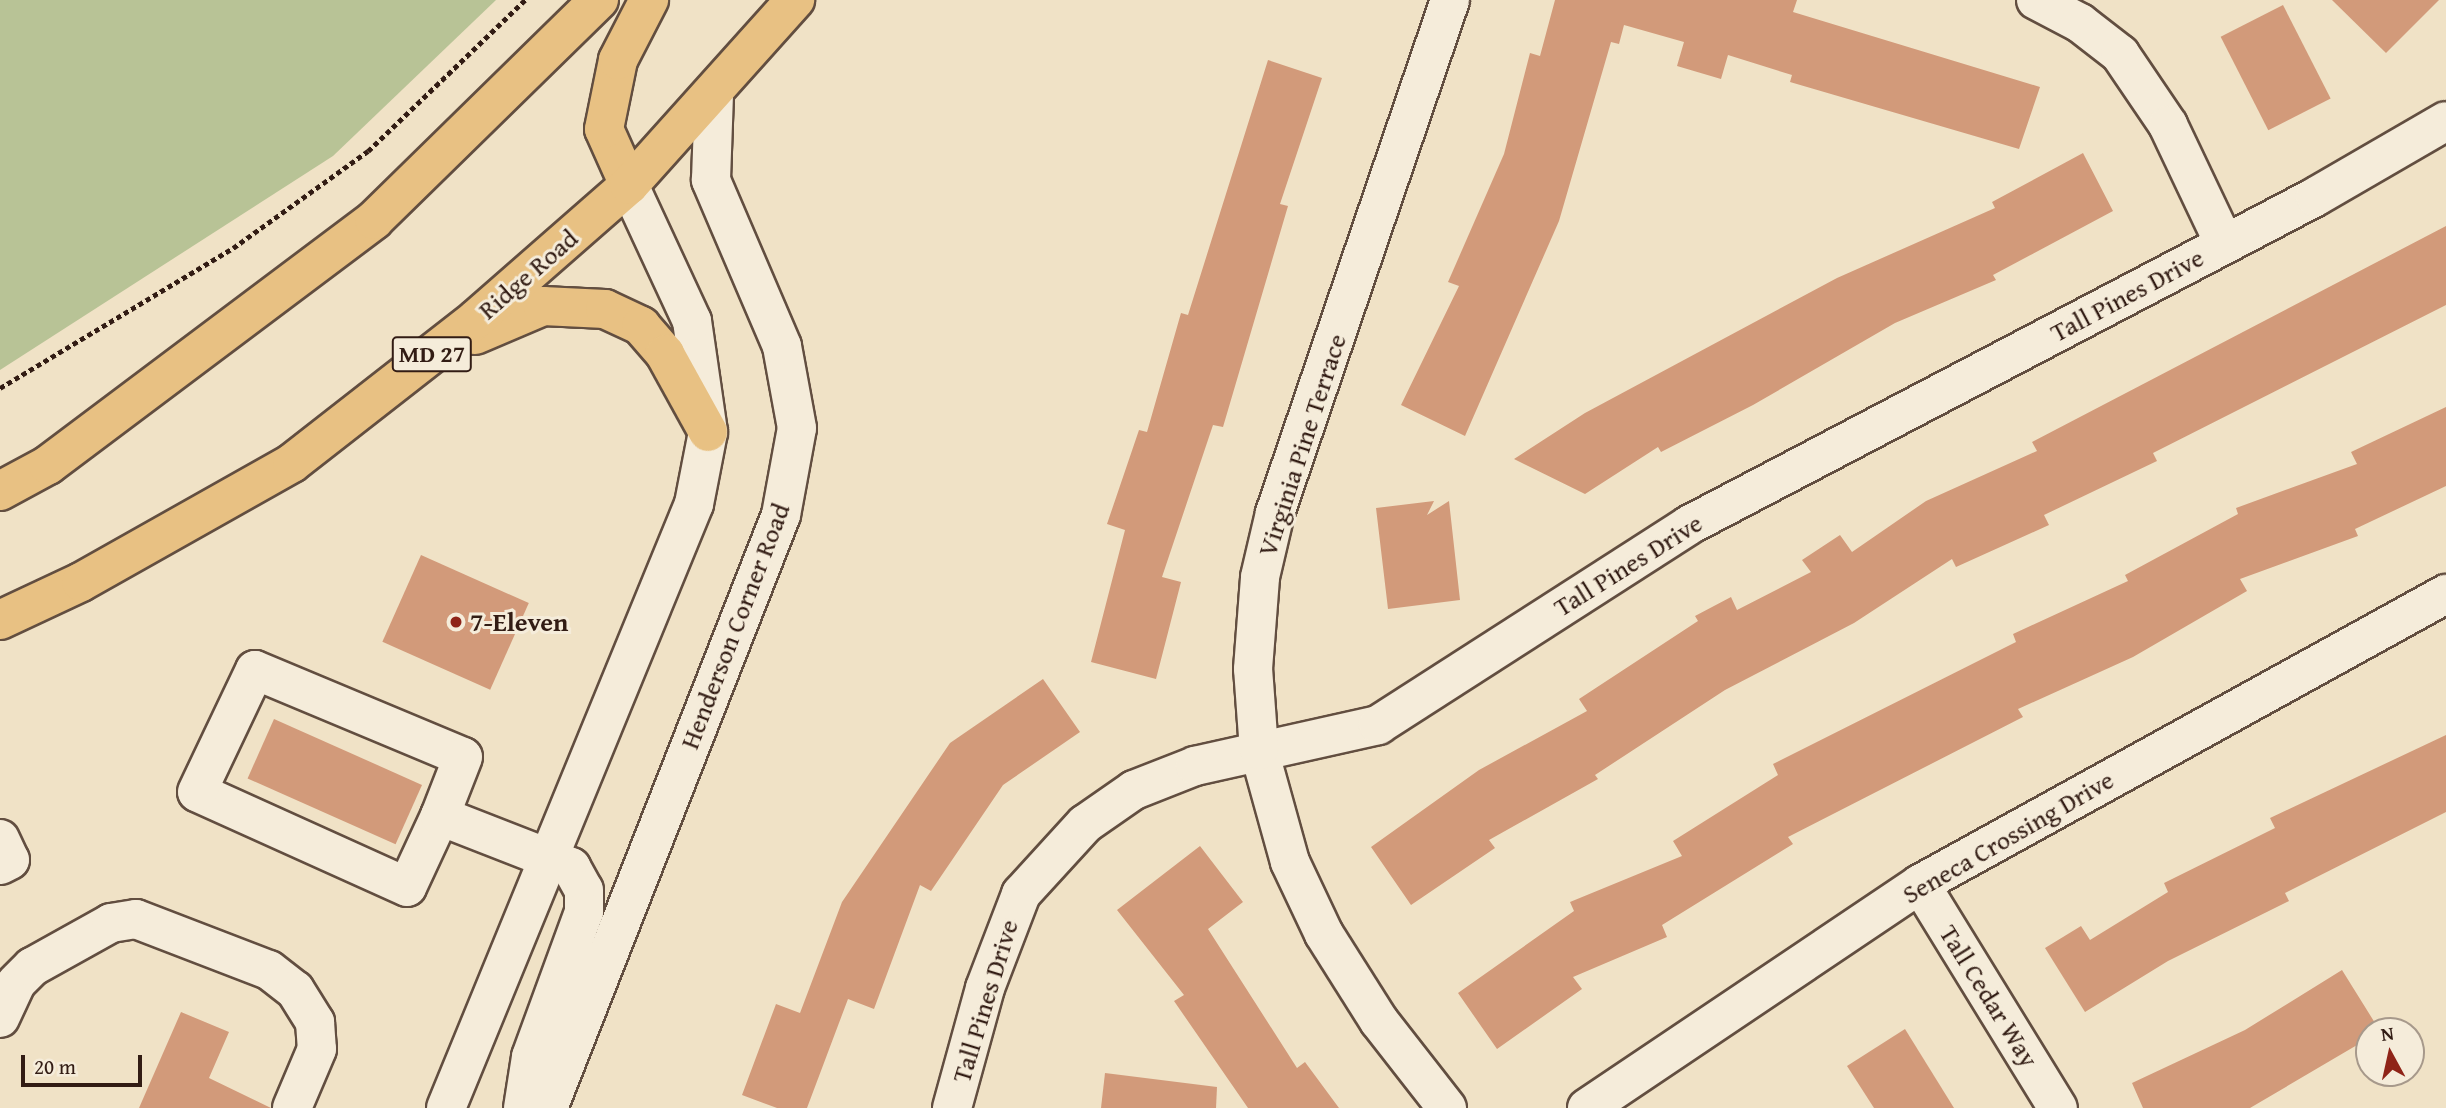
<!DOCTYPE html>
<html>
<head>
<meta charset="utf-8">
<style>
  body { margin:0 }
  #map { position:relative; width:2446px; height:1108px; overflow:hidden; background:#f0e2c6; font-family:"Gentium Book Plus",serif }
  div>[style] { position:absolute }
  .green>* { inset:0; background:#b8c396 }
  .building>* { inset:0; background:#d29a7a; transform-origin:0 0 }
  .path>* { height:4.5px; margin-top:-2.25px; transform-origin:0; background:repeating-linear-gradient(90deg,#321c14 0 5px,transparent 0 8.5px) }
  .roads { filter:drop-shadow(2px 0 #624e40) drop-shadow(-2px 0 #624e40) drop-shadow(0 2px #624e40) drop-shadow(0 -2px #624e40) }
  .minor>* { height:38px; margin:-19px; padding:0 19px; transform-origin:19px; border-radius:19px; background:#f5ecda }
  .highway>* { height:38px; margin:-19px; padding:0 19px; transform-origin:19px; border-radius:19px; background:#e8c183 }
  .dots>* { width:19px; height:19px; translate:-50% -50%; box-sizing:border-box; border:4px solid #f5ecda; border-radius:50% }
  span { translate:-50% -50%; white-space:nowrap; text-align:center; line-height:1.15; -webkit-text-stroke:6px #f5ecda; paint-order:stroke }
  .shield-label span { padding:2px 5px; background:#f5ecda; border:2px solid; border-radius:5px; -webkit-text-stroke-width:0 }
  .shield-label { font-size:24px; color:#321c14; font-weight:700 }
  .street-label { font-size:26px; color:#321c14 }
  .poi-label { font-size:26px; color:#321c14; font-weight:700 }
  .left { translate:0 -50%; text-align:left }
  .north { position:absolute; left:2355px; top:1017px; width:70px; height:70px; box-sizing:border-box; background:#f5ecda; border:2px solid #a7998b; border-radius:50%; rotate:352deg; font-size:19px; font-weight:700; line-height:28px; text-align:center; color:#321c14 }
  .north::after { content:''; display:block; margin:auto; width:24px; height:32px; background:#8f2418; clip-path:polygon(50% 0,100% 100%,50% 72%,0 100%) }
  .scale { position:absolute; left:21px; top:1055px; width:121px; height:32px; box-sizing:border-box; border:4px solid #321c14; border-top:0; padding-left:9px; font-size:21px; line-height:24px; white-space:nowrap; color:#321c14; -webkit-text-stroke:5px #f5ecda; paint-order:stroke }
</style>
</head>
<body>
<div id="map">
  <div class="green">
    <div style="clip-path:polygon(0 0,496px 0,333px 156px,0 370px)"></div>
  </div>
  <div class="building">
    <div style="clip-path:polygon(1555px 0,1797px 0,1793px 12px,2040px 87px,2019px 149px,1790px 82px,1792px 75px,1728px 55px,1721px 79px,1677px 66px,1684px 42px,1624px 25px,1619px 44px,1611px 42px,1559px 221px,1465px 436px,1401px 405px,1459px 286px,1448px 282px,1504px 154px,1530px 53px,1540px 56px)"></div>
    <div style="clip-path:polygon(2332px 0,2439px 0,2386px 53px)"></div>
    <div style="left:2283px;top:5px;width:105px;height:70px;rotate:63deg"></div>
    <div style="clip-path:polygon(1268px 60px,1322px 78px,1280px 204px,1288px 206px,1223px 427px,1213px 425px,1162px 577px,1181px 582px,1156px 679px,1091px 662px,1125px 530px,1107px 524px,1139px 430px,1147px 432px,1181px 313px,1188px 315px)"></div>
    <div style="clip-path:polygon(2083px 153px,2113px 211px,1993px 275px,1996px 280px,1895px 323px,1753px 405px,1661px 452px,1658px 447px,1585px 494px,1514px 459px,1585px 413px,1837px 278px,1995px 208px,1992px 202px)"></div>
    <div style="clip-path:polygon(2446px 226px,2446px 305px,2153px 453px,2157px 461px,2044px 515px,2049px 525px,1956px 567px,1952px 559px,1854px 623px,1725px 690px,1595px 775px,1598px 779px,1489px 840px,1495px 848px,1411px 905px,1371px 847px,1479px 770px,1587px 711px,1579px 699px,1698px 621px,1695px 616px,1731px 597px,1737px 610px,1811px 572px,1802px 560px,1840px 535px,1852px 552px,1926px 501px,2037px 451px,2032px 442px)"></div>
    <div style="clip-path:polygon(2446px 407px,2446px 486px,2355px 529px,2358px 536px,2240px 579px,2247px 591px,2133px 657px,2018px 709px,2023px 717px,1788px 837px,1793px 844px,1662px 925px,1667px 937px,1573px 977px,1582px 989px,1497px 1049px,1458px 993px,1574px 911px,1570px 902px,1682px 856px,1673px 841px,1778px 775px,1773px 764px,2016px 642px,2013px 634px,2128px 581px,2125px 575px,2238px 514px,2236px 508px,2357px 464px,2351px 452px)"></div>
    <div style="clip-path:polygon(1434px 501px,1427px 515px,1449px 501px,1460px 600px,1388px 609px,1376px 508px)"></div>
    <div style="left:421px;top:555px;width:118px;height:95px;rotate:24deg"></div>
    <div style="clip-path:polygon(1043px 679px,1080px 732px,1003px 785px,931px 891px,920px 885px,874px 1009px,848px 999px,807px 1108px,777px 1108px,742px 1095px,776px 1004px,800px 1013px,842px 902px,950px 743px)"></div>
    <div style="left:274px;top:719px;width:162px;height:65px;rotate:24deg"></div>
    <div style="clip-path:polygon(2446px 735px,2446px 812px,2285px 893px,2289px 901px,2168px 961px,2085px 1012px,2045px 948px,2081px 926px,2090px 940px,2168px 892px,2164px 883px,2275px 828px,2270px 818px)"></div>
    <div style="clip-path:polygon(1200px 846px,1243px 902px,1208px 929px,1297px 1068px,1305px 1062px,1339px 1108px,1248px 1108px,1174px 1001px,1184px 995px,1117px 910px)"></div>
    <div style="clip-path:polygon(2342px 970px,2380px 1031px,2369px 1031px,2369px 1038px,2250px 1108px,2143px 1108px,2132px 1083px,2245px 1030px)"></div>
    <div style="clip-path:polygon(181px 1012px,229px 1032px,209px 1078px,271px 1108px,139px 1108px)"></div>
    <div style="clip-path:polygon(1905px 1029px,1954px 1108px,1874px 1108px,1847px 1066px)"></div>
    <div style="clip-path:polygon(1105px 1073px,1217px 1087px,1216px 1108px,1101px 1108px)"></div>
  </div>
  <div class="path">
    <div style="left:0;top:388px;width:272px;rotate:-31deg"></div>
    <div style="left:233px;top:248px;width:166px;rotate:-35.7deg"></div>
    <div style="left:368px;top:151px;width:218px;rotate:-43.9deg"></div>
  </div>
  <div class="roads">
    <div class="minor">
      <div style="left:2036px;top:0;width:50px;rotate:27.6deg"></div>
      <div style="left:2080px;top:23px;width:51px;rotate:37.8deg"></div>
      <div style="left:2120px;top:54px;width:86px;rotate:55.9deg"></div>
      <div style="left:2168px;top:125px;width:131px;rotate:64.6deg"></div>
      <div style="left:440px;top:816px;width:78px;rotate:114.9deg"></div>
      <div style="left:407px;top:887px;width:230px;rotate:-155.7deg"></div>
      <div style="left:197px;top:792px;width:135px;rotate:-64.6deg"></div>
      <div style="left:255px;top:670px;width:225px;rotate:22.7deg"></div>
      <div style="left:463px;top:757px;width:63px;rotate:111.3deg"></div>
      <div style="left:440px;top:816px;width:141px;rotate:21.3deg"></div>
      <div style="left:571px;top:867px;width:26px;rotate:61deg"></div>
      <div style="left:584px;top:890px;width:22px;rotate:90deg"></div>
      <div style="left:584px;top:912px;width:154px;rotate:110.1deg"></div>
      <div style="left:531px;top:1057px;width:52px;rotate:98.9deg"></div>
      <div style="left:0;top:839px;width:23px;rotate:65deg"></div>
      <div style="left:10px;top:860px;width:11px;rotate:153deg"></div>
      <div style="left:1920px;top:884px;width:263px;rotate:58.4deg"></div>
      <div style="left:0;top:1018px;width:38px;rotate:-65deg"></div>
      <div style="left:16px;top:983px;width:23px;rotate:-45deg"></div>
      <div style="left:32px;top:967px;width:90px;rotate:-29.1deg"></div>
      <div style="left:111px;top:923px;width:25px;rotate:-9deg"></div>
      <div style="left:136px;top:919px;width:142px;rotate:21deg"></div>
      <div style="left:269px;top:970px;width:33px;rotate:38deg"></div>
      <div style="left:295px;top:990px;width:38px;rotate:58deg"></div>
      <div style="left:315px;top:1022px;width:27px;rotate:86deg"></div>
      <div style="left:317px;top:1049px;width:64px;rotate:113deg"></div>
      <div style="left:446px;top:1108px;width:653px;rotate:-67.68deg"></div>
      <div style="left:694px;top:504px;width:73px;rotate:-79deg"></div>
      <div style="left:708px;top:432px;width:112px;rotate:-98.2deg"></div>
      <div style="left:692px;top:321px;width:150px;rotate:-114.9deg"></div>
      <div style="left:548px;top:1108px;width:637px;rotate:-68.55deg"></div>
      <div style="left:781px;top:515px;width:88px;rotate:-79.6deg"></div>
      <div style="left:797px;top:428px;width:83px;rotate:-100.4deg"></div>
      <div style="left:782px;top:346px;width:181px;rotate:-113.2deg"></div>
      <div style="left:711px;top:180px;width:87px;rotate:-88deg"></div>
      <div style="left:952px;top:1108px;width:124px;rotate:-74.6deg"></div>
      <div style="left:985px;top:988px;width:101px;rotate:-69deg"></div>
      <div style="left:1021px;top:894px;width:95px;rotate:-47.6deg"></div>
      <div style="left:1085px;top:824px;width:60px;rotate:-34.8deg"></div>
      <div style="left:1134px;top:790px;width:66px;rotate:-21.5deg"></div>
      <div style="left:1195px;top:766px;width:188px;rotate:-12.6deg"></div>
      <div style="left:1378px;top:725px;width:370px;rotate:-32.7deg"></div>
      <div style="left:1689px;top:525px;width:707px;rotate:-27.65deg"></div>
      <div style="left:2315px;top:197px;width:151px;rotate:-30.1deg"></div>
      <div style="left:1447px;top:1108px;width:110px;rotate:-128deg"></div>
      <div style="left:1379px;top:1021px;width:103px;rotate:-122.3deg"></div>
      <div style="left:1324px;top:934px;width:80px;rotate:-115.3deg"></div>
      <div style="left:1290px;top:862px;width:116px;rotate:-105.5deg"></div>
      <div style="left:1259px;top:750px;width:81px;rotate:-94.2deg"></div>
      <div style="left:1253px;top:669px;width:92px;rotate:-85.6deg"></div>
      <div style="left:1260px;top:577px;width:66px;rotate:-76.8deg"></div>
      <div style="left:1275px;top:513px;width:542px;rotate:-71.16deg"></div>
      <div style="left:1587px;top:1108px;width:401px;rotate:-33.9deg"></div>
      <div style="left:1920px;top:884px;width:601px;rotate:-28.87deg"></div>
    </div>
    <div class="highway">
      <div style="left:629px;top:185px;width:61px;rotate:-114.1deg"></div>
      <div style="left:604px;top:129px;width:70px;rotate:-78.5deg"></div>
      <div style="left:618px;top:60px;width:68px;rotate:-62.7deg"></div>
      <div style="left:475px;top:335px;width:74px;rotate:-23.1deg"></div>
      <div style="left:543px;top:306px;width:62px;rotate:2.8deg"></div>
      <div style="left:605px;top:309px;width:40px;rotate:25deg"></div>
      <div style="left:641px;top:326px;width:37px;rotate:49deg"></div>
      <div style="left:665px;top:354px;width:89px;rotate:61.1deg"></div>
      <div style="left:0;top:491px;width:55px;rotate:-28.4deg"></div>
      <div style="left:48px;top:465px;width:408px;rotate:-36.9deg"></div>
      <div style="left:374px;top:220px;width:315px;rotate:-44.4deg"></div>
      <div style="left:0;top:620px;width:89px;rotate:-25.1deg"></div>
      <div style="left:81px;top:582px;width:242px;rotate:-29.4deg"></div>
      <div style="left:292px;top:463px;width:234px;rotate:-38deg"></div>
      <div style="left:476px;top:319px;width:203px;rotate:-41.2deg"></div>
      <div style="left:629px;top:185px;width:249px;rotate:-48.1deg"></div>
    </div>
  </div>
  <div class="dots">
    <div style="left:456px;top:622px;background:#8f2418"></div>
  </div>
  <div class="shield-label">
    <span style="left:432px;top:354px">MD 27</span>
  </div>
  <div class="street-label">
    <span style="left:528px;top:274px;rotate:-41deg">Ridge Road</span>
    <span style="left:2127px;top:295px;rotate:-28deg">Tall Pines Drive</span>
    <span style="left:1302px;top:445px;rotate:-72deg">Virginia Pine Terrace</span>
    <span style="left:1628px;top:565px;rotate:-32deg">Tall Pines Drive</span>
    <span style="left:735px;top:626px;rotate:-69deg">Henderson Corner Road</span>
    <span style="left:2008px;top:837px;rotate:-30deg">Seneca Crossing Drive</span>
    <span style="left:1989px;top:996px;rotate:58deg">Tall Cedar Way</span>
    <span style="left:985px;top:1001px;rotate:-73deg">Tall Pines Drive</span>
  </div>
  <div class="poi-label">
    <span class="left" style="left:470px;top:622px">7-Eleven</span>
  </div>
  <div class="north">N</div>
  <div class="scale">20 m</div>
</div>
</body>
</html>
